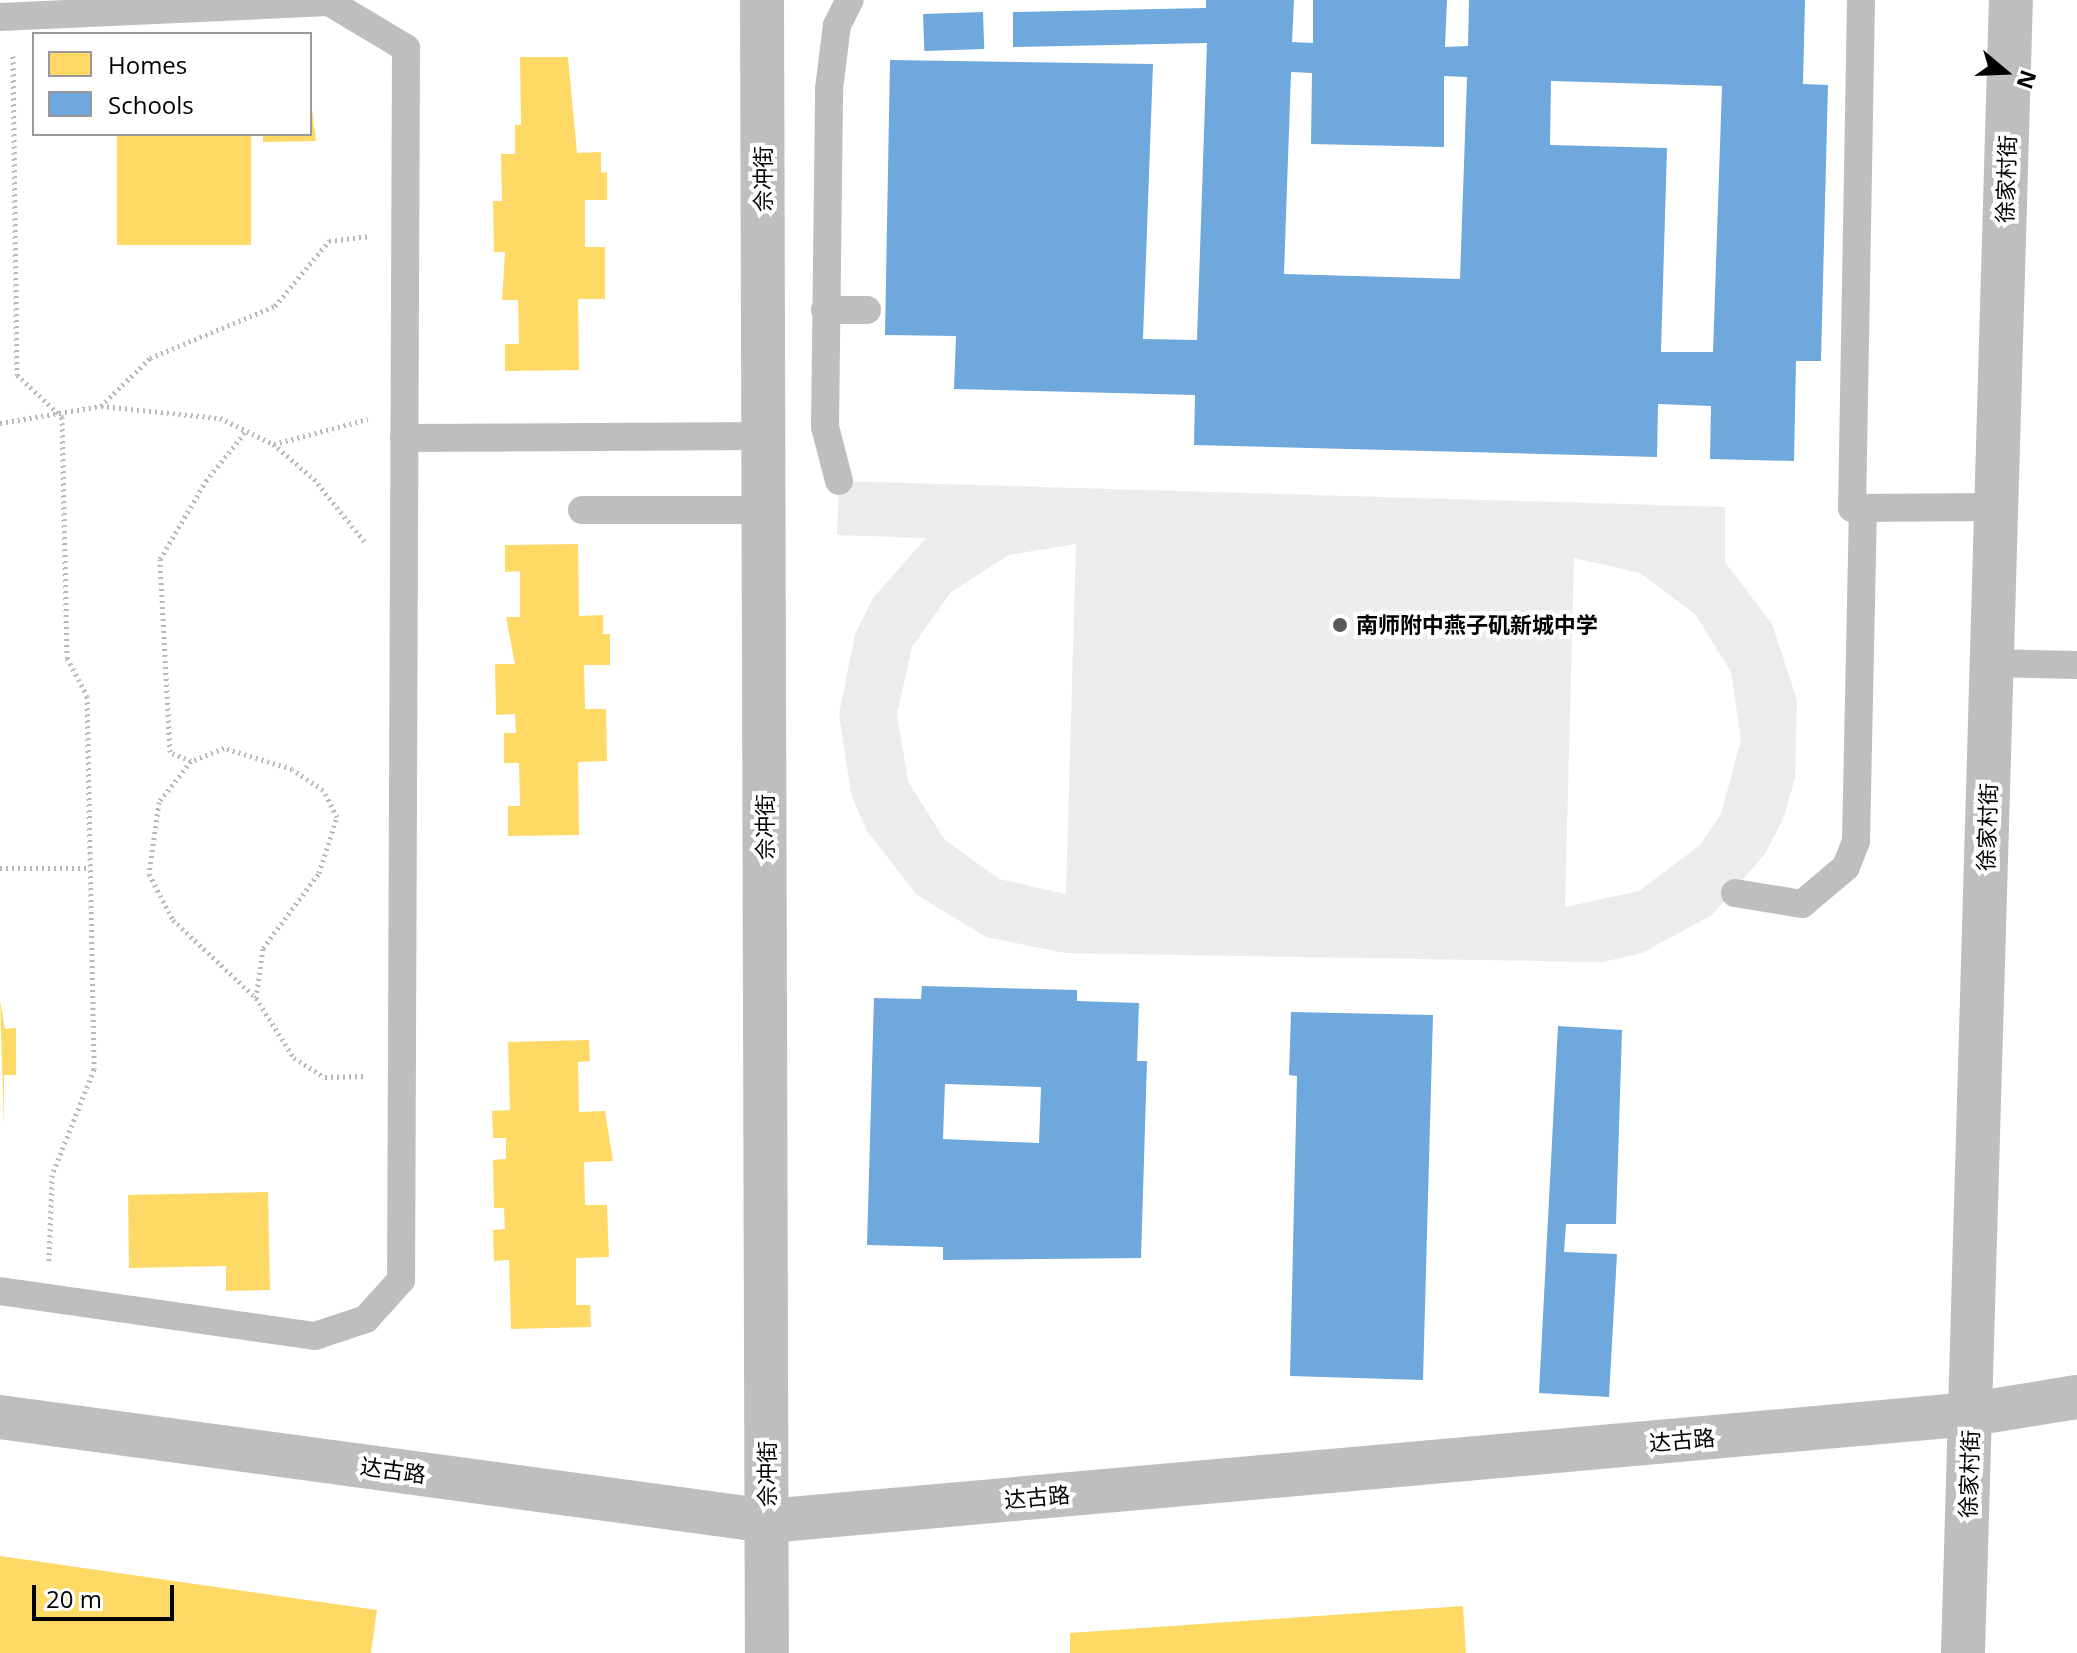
<!DOCTYPE html>
<html>
<head>
<meta charset="utf-8">
<style>
  body { margin:0 }
  #map { position:relative; width:2077px; height:1653px; overflow:hidden; background:#fff; font-family:"Open Sans","Noto Sans SC",sans-serif }
  div>[style] { position:absolute }
  .green>* { inset:0; background:#ececec }
  .homes>* { inset:0; background:#ffd966; transform-origin:0 0 }
  .schools>* { inset:0; background:#6fa8dc; transform-origin:0 0 }
  .path>* { height:5px; margin-top:-2.5px; transform-origin:0; background:repeating-linear-gradient(90deg,#b9b9b9 0 2px,transparent 0 6px) }
  .service>* { height:28px; margin:-14px; padding:0 14px; transform-origin:14px; border-radius:14px; background:#bebebe }
  .minor>* { height:44px; margin:-22px; padding:0 22px; transform-origin:22px; border-radius:22px; background:#bebebe }
  .tertiary>* { height:44px; margin:-22px; padding:0 22px; transform-origin:22px; border-radius:22px; background:#bebebe }
  .dots>* { width:22px; height:22px; translate:-50% -50%; box-sizing:border-box; border:4px solid #fff; border-radius:50% }
  span { translate:-50% -50%; white-space:nowrap; text-align:center; line-height:1.15; -webkit-text-stroke:8px #fff; paint-order:stroke }
  .street-label { font-size:22px; color:#000 }
  .poi-label { font-size:22px; color:#000; font-weight:700 }
  .left { translate:0 -50%; text-align:left }
  .legend { position:absolute; left:32px; top:32px; width:280px; height:104px; box-sizing:border-box; background:#fff; border:2px solid #999; margin:0; padding:10px 14px; list-style:none; font-size:24px; color:#000 }
  .legend li { display:flex; align-items:center; gap:16px; height:40px }
  .legend b { width:40px; border:2px solid #999 }
  .north { position:absolute; left:1965px; top:32px; width:80px; height:80px; -webkit-text-stroke:6px #fff; paint-order:stroke; rotate:109deg; font-size:22px; font-weight:700; line-height:32px; text-align:center; color:#000 }
  .north::after { content:''; display:block; margin:auto; width:28px; height:36px; background:#000; clip-path:polygon(50% 0,100% 100%,50% 72%,0 100%) }
  .scale { position:absolute; left:32px; top:1585px; width:142px; height:36px; box-sizing:border-box; border:4px solid #000; border-top:0; padding-left:10px; font-size:24px; line-height:28px; white-space:nowrap; color:#000; -webkit-text-stroke:6px #fff; paint-order:stroke }
</style>
</head>
<body>
<div id="map">
  <div class="green">
    <div style="clip-path:polygon(evenodd,839px 481px,1725px 507px,1725px 562px,1772px 624px,1797px 700px,1795px 779px,1783px 819px,1765px 854px,1712px 915px,1642px 953px,1603px 962px,1065px 953px,986px 937px,917px 895px,867px 831px,851px 794px,839px 714px,855px 634px,873px 598px,926px 538px,837px 535px,839px 481px,1076px 544px,1066px 893px,1065px 894px,999px 879px,944px 839px,908px 781px,897px 714px,912px 647px,951px 592px,1009px 555px,1076px 544px,839px 481px,1574px 558px,1640px 573px,1695px 614px,1731px 672px,1741px 740px,1721px 814px,1700px 845px,1639px 891px,1565px 907px,1574px 558px)"></div>
  </div>
  <div class="homes">
    <div style="clip-path:polygon(520px 57px,568px 57px,577px 153px,601px 152px,601px 173px,607px 172px,607px 200px,585px 200px,585px 247px,605px 247px,605px 299px,578px 299px,579px 370px,505px 371px,505px 344px,519px 344px,518px 300px,502px 300px,505px 252px,494px 252px,493px 201px,502px 201px,501px 154px,515px 154px,515px 125px,521px 125px)"></div>
    <div style="clip-path:polygon(310px 92px,316px 141px,263px 142px,263px 134px,310px 134px)"></div>
    <div style="left:117px;top:134px;width:134px;height:111px"></div>
    <div style="clip-path:polygon(578px 544px,579px 616px,603px 615px,603px 634px,610px 634px,610px 665px,584px 665px,585px 709px,606px 709px,607px 761px,578px 762px,579px 835px,508px 836px,508px 806px,520px 806px,519px 763px,504px 763px,504px 733px,516px 733px,515px 714px,496px 715px,495px 664px,515px 664px,506px 617px,520px 617px,520px 571px,505px 572px,505px 545px)"></div>
    <div style="clip-path:polygon(0 1000px,5px 1029px,16px 1028px,16px 1075px,4px 1075px,4px 1127px)"></div>
    <div style="clip-path:polygon(589px 1040px,590px 1061px,578px 1062px,579px 1112px,605px 1111px,613px 1161px,584px 1162px,585px 1205px,607px 1205px,609px 1257px,576px 1258px,576px 1305px,590px 1305px,591px 1327px,511px 1329px,509px 1260px,494px 1261px,493px 1230px,505px 1229px,504px 1208px,494px 1208px,493px 1160px,506px 1159px,506px 1138px,493px 1138px,492px 1111px,510px 1110px,508px 1042px)"></div>
    <div style="clip-path:polygon(268px 1192px,270px 1290px,226px 1291px,226px 1266px,129px 1268px,128px 1195px)"></div>
    <div style="clip-path:polygon(0 1556px,377px 1610px,371px 1653px,0 1653px)"></div>
    <div style="clip-path:polygon(1463px 1606px,1466px 1653px,1070px 1653px,1070px 1633px)"></div>
  </div>
  <div class="schools">
    <div style="clip-path:polygon(evenodd,1206px 0,1294px 0,1292px 42px,1313px 43px,1313px 0,1447px 0,1445px 47px,1468px 46px,1469px 0,1805px 0,1803px 84px,1828px 85px,1821px 361px,1796px 361px,1794px 461px,1710px 459px,1711px 406px,1658px 404px,1657px 457px,1194px 445px,1195px 395px,954px 389px,956px 336px,885px 335px,890px 60px,1153px 64px,1143px 339px,1197px 340px,1207px 43px,1013px 47px,1013px 12px,1206px 8px,1206px 0,1291px 72px,1312px 73px,1311px 144px,1444px 147px,1444px 76px,1467px 77px,1460px 279px,1284px 274px,1291px 72px,1206px 0,1551px 81px,1722px 86px,1713px 352px,1661px 352px,1667px 148px,1550px 145px,1551px 81px)"></div>
    <div style="left:983px;top:12px;width:37px;height:60px;rotate:88deg"></div>
    <div style="clip-path:polygon(evenodd,922px 986px,1077px 990px,1077px 1001px,1139px 1003px,1137px 1061px,1147px 1061px,1141px 1258px,943px 1260px,943px 1247px,867px 1245px,874px 998px,921px 999px,922px 986px,945px 1084px,1041px 1087px,1039px 1143px,943px 1139px,945px 1084px)"></div>
    <div style="clip-path:polygon(1291px 1012px,1433px 1015px,1423px 1380px,1290px 1376px,1297px 1076px,1289px 1075px)"></div>
    <div style="clip-path:polygon(1558px 1026px,1622px 1030px,1616px 1224px,1566px 1224px,1564px 1252px,1617px 1254px,1609px 1397px,1539px 1393px)"></div>
  </div>
  <div class="path">
    <div style="left:13px;top:56px;width:319px;rotate:89.3deg"></div>
    <div style="left:17px;top:375px;width:62px;rotate:43deg"></div>
    <div style="left:62px;top:417px;width:241px;rotate:88.8deg"></div>
    <div style="left:67px;top:658px;width:43px;rotate:62.2deg"></div>
    <div style="left:87px;top:696px;width:373px;rotate:88.9deg"></div>
    <div style="left:94px;top:1069px;width:114px;rotate:111.6deg"></div>
    <div style="left:52px;top:1175px;width:86px;rotate:92deg"></div>
    <div style="left:101px;top:406px;width:69px;rotate:-44.4deg"></div>
    <div style="left:150px;top:358px;width:135px;rotate:-22.6deg"></div>
    <div style="left:275px;top:306px;width:85px;rotate:-50.3deg"></div>
    <div style="left:329px;top:241px;width:39px;rotate:-7deg"></div>
    <div style="left:0;top:423px;width:102px;rotate:-9.6deg"></div>
    <div style="left:101px;top:406px;width:120px;rotate:5.8deg"></div>
    <div style="left:220px;top:418px;width:59px;rotate:26.1deg"></div>
    <div style="left:273px;top:444px;width:54px;rotate:40.5deg"></div>
    <div style="left:314px;top:479px;width:80px;rotate:51.1deg"></div>
    <div style="left:274px;top:444px;width:97px;rotate:-14.9deg"></div>
    <div style="left:191px;top:761px;width:23px;rotate:-157deg"></div>
    <div style="left:170px;top:752px;width:193px;rotate:-93deg"></div>
    <div style="left:160px;top:559px;width:91px;rotate:-59.5deg"></div>
    <div style="left:206px;top:481px;width:64px;rotate:-51.3deg"></div>
    <div style="left:0;top:868px;width:90px"></div>
    <div style="left:256px;top:998px;width:50px;rotate:-82deg"></div>
    <div style="left:263px;top:948px;width:94px;rotate:-53.3deg"></div>
    <div style="left:319px;top:873px;width:59px;rotate:-72.2deg"></div>
    <div style="left:337px;top:817px;width:30px;rotate:-117deg"></div>
    <div style="left:323px;top:790px;width:37px;rotate:-146deg"></div>
    <div style="left:292px;top:769px;width:71px;rotate:-162.8deg"></div>
    <div style="left:224px;top:748px;width:35px;rotate:158deg"></div>
    <div style="left:191px;top:761px;width:52px;rotate:128deg"></div>
    <div style="left:159px;top:802px;width:73px;rotate:97.9deg"></div>
    <div style="left:149px;top:874px;width:52px;rotate:62.4deg"></div>
    <div style="left:173px;top:920px;width:114px;rotate:43.2deg"></div>
    <div style="left:256px;top:998px;width:71px;rotate:57.7deg"></div>
    <div style="left:294px;top:1058px;width:36px;rotate:32deg"></div>
    <div style="left:325px;top:1077px;width:41px;rotate:-1.4deg"></div>
  </div>
  <div class="service">
    <div style="left:1861px;top:0;width:508px;rotate:91.01deg"></div>
    <div style="left:1852px;top:508px;width:145px;rotate:-0.4deg"></div>
    <div style="left:0;top:17px;width:329px;rotate:-2.6deg"></div>
    <div style="left:329px;top:2px;width:90px;rotate:30.9deg"></div>
    <div style="left:406px;top:48px;width:1232px;rotate:90.23deg"></div>
    <div style="left:401px;top:1280px;width:52px;rotate:131.9deg"></div>
    <div style="left:366px;top:1319px;width:54px;rotate:161.6deg"></div>
    <div style="left:315px;top:1336px;width:318px;rotate:-171.9deg"></div>
    <div style="left:825px;top:310px;width:42px"></div>
    <div style="left:404px;top:438px;width:360px;rotate:-0.3deg"></div>
    <div style="left:839px;top:481px;width:56px;rotate:-104.5deg"></div>
    <div style="left:825px;top:427px;width:338px;rotate:-89.3deg"></div>
    <div style="left:829px;top:89px;width:64px;rotate:-82.9deg"></div>
    <div style="left:837px;top:25px;width:28px;rotate:-63deg"></div>
    <div style="left:582px;top:510px;width:182px"></div>
    <div style="left:1992px;top:663px;width:85px;rotate:1.3deg"></div>
    <div style="left:1735px;top:893px;width:68px;rotate:9.3deg"></div>
    <div style="left:1802px;top:904px;width:57px;rotate:-40.1deg"></div>
    <div style="left:1846px;top:867px;width:28px;rotate:-69deg"></div>
    <div style="left:1856px;top:841px;width:333px;rotate:-88.8deg"></div>
  </div>
  <div class="minor">
    <div style="left:762px;top:0;width:1653px;rotate:89.83deg"></div>
  </div>
  <div class="tertiary">
    <div style="left:0;top:1417px;width:775px;rotate:7.71deg"></div>
    <div style="left:768px;top:1521px;width:1208px;rotate:-5.08deg"></div>
    <div style="left:1971px;top:1414px;width:107px;rotate:-9.1deg"></div>
    <div style="left:1963px;top:1653px;width:1654px;rotate:-88.34deg"></div>
  </div>
  <div class="dots">
    <div style="left:1340px;top:625px;background:#595959"></div>
  </div>
  <div class="street-label">
    <span style="left:763px;top:179px;rotate:-90deg">佘冲街</span>
    <span style="left:2006px;top:179px;rotate:-88deg">徐家村街</span>
    <span style="left:765px;top:827px;rotate:-90deg">佘冲街</span>
    <span style="left:1987px;top:827px;rotate:-88deg">徐家村街</span>
    <span style="left:1682px;top:1440px;rotate:-5deg">达古路</span>
    <span style="left:393px;top:1470px;rotate:8deg">达古路</span>
    <span style="left:767px;top:1474px;rotate:-90deg">佘冲街</span>
    <span style="left:1969px;top:1474px;rotate:-88deg">徐家村街</span>
    <span style="left:1037px;top:1497px;rotate:-5deg">达古路</span>
  </div>
  <div class="poi-label">
    <span class="left" style="left:1356px;top:625px">南师附中燕子矶新城中学</span>
  </div>
  <ul class="legend">
  <li><b style="height:22px;background:#ffd966"></b>Homes</li>
  <li><b style="height:22px;background:#6fa8dc"></b>Schools</li>
  </ul>
  <div class="north">N</div>
  <div class="scale">20 m</div>
</div>
</body>
</html>
